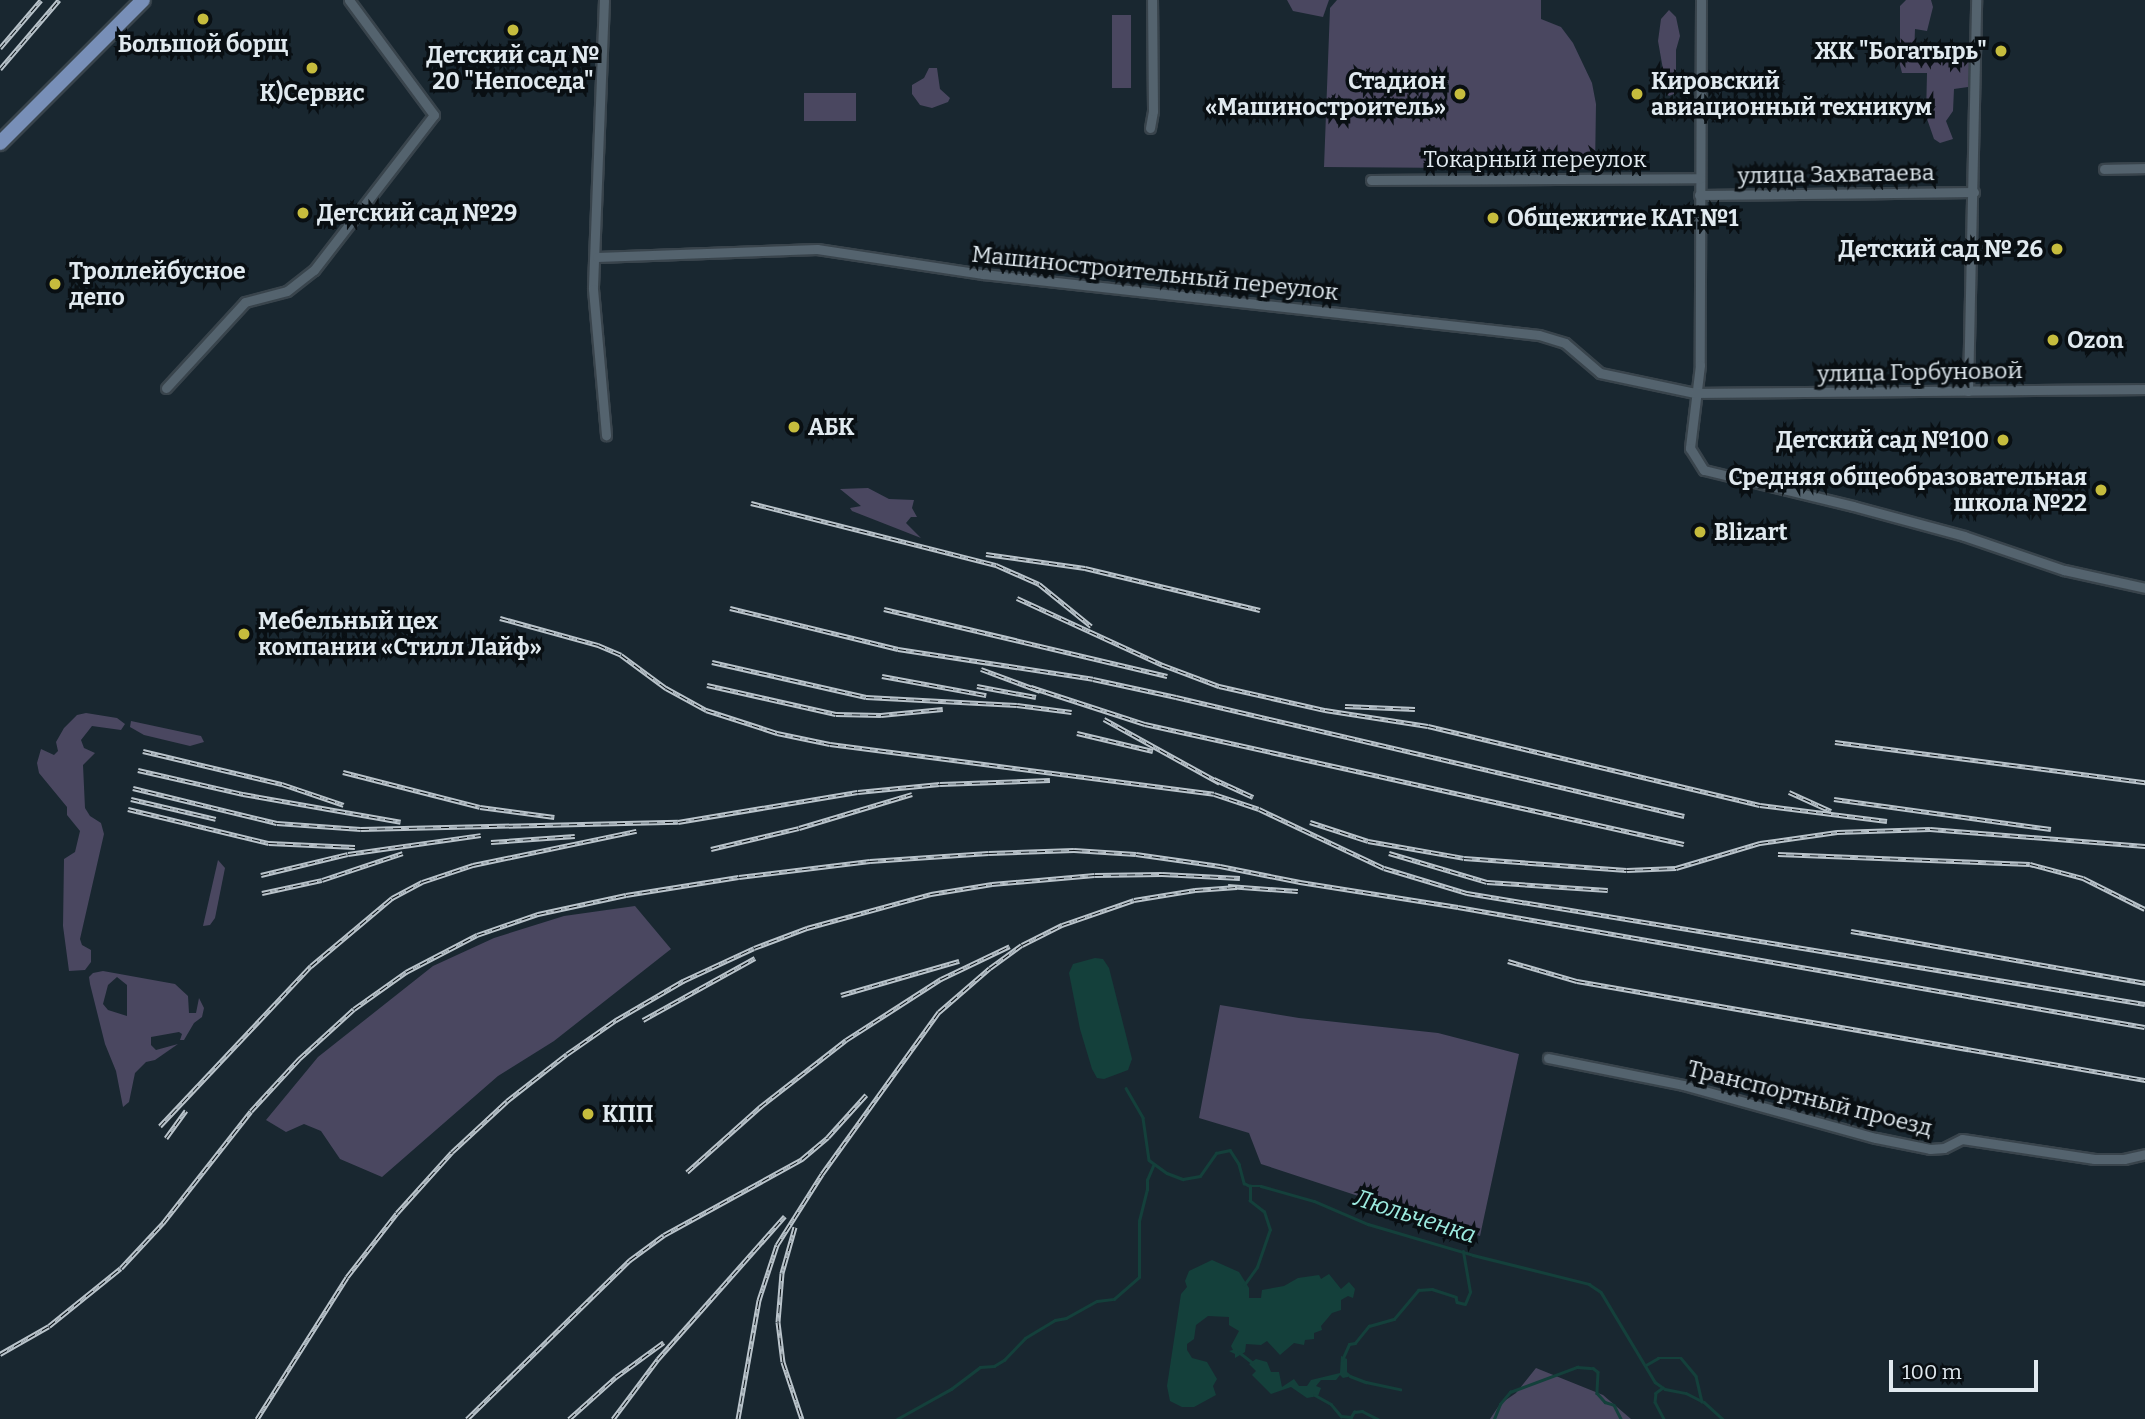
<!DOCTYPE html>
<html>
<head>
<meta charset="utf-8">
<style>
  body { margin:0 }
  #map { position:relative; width:2145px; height:1419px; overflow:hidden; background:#192730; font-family:Bitter,serif }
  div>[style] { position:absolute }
  .green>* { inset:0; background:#4a4760; transform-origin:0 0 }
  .water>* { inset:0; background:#14403b }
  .stream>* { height:2.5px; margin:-1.25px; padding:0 1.25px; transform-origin:1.25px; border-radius:1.25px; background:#14403b }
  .roads { filter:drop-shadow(2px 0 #39444c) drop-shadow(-2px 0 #39444c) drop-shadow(0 2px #39444c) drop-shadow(0 -2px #39444c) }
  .street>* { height:9px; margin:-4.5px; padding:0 4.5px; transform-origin:4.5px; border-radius:4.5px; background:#54636e }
  .primary>* { height:14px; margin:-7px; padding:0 7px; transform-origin:7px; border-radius:7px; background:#788fb8 }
  .rail>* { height:5px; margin-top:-2.5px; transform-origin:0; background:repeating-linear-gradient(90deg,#090f13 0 8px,#bac4cb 0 16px); box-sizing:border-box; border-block:2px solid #bac4cb }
  .dots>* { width:19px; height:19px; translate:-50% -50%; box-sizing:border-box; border:4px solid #090f13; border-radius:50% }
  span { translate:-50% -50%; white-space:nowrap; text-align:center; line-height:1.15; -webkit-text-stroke:7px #090f13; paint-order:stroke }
  .poi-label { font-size:23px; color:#e0e9ef; font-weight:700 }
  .right { translate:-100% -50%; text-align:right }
  .left { translate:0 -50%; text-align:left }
  .street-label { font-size:23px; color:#e0e9ef }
  .water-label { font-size:24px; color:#9debe0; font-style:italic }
  .scale { position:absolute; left:1889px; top:1360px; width:149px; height:32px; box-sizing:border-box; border:4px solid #e0e9ef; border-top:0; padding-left:9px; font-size:21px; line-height:24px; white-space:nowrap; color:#e0e9ef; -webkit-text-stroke:5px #090f13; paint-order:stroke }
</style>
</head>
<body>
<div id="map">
  <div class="green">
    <div style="clip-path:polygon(1287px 0,1329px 0,1323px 17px,1293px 11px)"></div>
    <div style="clip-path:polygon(1337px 0,1541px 0,1541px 19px,1561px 27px,1573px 43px,1592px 83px,1596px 104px,1595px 169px,1324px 167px,1330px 8px)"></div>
    <div style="clip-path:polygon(1906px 0,1931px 0,1933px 7px,1927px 31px,1915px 29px,1914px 57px,1970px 62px,1968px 87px,1954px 89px,1953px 111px,1946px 121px,1953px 139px,1940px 143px,1934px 139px,1926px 116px,1927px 73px,1902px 73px,1900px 65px,1900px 6px)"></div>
    <div style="clip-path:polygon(1669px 10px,1676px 17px,1680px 36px,1676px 50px,1676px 93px,1669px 96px,1661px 88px,1664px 75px,1658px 41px,1661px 19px)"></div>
    <div style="left:1112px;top:15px;width:19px;height:73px"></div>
    <div style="clip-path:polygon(929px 68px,937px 68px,940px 89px,950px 98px,948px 102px,932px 108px,920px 105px,912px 94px,912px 85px,924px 78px)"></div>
    <div style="left:804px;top:93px;width:52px;height:28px"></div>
    <div style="clip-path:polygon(868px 488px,889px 499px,914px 500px,912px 508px,917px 517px,911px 517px,906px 523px,921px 538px,852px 511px,850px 508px,861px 506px,840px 489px)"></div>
    <div style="clip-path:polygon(86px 713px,117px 718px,125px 724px,121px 730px,92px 726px,81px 740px,84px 748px,95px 753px,83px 765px,85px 808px,90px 816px,101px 823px,104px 834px,80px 939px,82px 945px,91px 950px,91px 962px,85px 970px,69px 971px,63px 926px,64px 859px,75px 852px,80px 831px,67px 815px,67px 807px,39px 773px,37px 763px,41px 749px,54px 755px,58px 751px,56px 742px,64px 728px,77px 715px)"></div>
    <div style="clip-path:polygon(131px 721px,201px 736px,204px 742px,190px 746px,144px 735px,130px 727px)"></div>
    <div style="clip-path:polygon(218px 860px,225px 868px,215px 918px,210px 925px,203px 926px)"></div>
    <div style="clip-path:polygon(635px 906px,671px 949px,554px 1041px,498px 1076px,382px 1177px,340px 1159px,321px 1131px,304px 1124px,286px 1132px,266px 1120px,318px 1057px,433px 966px,494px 938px,564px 916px)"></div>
    <div style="clip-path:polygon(evenodd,103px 971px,175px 984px,188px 996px,189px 1013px,196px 1013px,199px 998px,204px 1008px,202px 1017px,194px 1023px,184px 1040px,180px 1040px,182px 1034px,179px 1032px,151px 1037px,151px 1045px,156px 1050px,178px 1044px,155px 1060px,146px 1062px,135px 1073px,129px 1102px,123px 1107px,116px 1071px,105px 1044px,90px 984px,89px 977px,93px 973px,103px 971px,117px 977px,127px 985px,127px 1016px,108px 1010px,103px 1004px,108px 985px,117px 977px)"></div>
    <div style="clip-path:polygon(1220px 1005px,1299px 1018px,1438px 1033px,1519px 1054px,1480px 1236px,1261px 1164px,1249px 1133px,1199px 1118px)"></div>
    <div style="clip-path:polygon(1536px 1368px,1603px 1395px,1631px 1419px,1490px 1419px,1500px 1404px,1516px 1393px)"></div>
  </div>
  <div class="water">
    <div style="clip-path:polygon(1095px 958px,1103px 959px,1109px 968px,1132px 1059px,1128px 1070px,1104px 1079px,1097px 1078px,1092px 1069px,1080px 1029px,1069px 973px,1073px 964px)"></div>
    <div style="clip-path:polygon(1212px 1260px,1239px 1272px,1249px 1288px,1249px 1298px,1261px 1298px,1262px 1290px,1284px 1286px,1298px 1278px,1319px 1275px,1321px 1279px,1329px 1274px,1341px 1289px,1349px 1282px,1355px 1289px,1353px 1298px,1348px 1296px,1341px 1300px,1341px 1310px,1332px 1313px,1321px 1326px,1322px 1330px,1314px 1333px,1314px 1339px,1305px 1340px,1304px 1345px,1294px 1343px,1280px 1355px,1267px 1341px,1261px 1345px,1246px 1344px,1245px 1352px,1235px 1358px,1235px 1354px,1229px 1351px,1233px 1350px,1231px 1346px,1239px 1331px,1229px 1325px,1229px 1317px,1208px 1316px,1196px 1325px,1194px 1339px,1187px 1344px,1187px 1350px,1192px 1358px,1207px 1362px,1217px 1379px,1213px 1386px,1216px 1395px,1194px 1407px,1182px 1407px,1170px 1401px,1167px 1386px,1181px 1294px,1187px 1287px,1185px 1281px,1189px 1271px)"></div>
    <div style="clip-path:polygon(1341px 1356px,1347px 1359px,1347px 1372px,1352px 1376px,1343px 1378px,1340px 1375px,1336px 1380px,1321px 1380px,1316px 1386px,1321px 1388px,1318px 1396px,1307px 1398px,1291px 1387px,1271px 1394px,1252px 1375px,1256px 1371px,1249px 1364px,1256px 1359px,1267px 1362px,1271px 1372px,1279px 1372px,1282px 1387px,1294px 1379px,1299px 1386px,1307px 1386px,1311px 1380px,1340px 1373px)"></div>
  </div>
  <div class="stream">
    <div style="left:1126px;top:1088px;width:34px;rotate:60deg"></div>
    <div style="left:1143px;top:1118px;width:42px;rotate:81.9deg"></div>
    <div style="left:1149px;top:1160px;width:22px;rotate:36deg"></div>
    <div style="left:1167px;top:1173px;width:17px;rotate:21deg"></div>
    <div style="left:1183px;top:1179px;width:17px;rotate:-10deg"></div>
    <div style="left:1200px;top:1176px;width:28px;rotate:-55deg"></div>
    <div style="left:1216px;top:1153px;width:14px;rotate:-12deg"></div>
    <div style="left:1230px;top:1150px;width:17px;rotate:57deg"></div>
    <div style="left:1239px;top:1164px;width:20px;rotate:75deg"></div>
    <div style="left:1244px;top:1183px;width:7px;rotate:27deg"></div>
    <div style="left:1250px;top:1186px;width:11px"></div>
    <div style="left:1261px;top:1186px;width:55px;rotate:15.8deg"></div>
    <div style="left:1314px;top:1201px;width:59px;rotate:23.1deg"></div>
    <div style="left:1368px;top:1224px;width:109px;rotate:16.4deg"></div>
    <div style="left:1473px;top:1255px;width:120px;rotate:14deg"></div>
    <div style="left:1589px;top:1284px;width:14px;rotate:34deg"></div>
    <div style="left:1601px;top:1292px;width:105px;rotate:59deg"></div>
    <div style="left:1655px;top:1382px;width:12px;rotate:35deg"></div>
    <div style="left:1665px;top:1389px;width:21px;rotate:11deg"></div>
    <div style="left:1686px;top:1393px;width:20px;rotate:27deg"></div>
    <div style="left:1704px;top:1402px;width:25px;rotate:42deg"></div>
    <div style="left:1244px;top:1285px;width:22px;rotate:-54deg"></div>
    <div style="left:1257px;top:1267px;width:39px;rotate:-71deg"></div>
    <div style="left:1270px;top:1230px;width:19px;rotate:-108deg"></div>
    <div style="left:1264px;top:1212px;width:18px;rotate:-142deg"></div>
    <div style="left:1250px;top:1201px;width:15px;rotate:-90deg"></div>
    <div style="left:1239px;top:1352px;width:18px;rotate:38deg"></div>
    <div style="left:1342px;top:1360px;width:17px;rotate:-66deg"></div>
    <div style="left:1349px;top:1344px;width:6px;rotate:-9deg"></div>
    <div style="left:1355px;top:1343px;width:22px;rotate:-51deg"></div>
    <div style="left:1369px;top:1326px;width:26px;rotate:-16deg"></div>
    <div style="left:1394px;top:1319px;width:38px;rotate:-50deg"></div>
    <div style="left:1418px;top:1290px;width:14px;rotate:-4deg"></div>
    <div style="left:1432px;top:1289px;width:25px;rotate:18deg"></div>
    <div style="left:1456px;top:1297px;width:5px;rotate:79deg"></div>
    <div style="left:1457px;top:1302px;width:8px;rotate:14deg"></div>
    <div style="left:1465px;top:1304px;width:13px;rotate:-67deg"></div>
    <div style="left:1470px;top:1292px;width:41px;rotate:-99.9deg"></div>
    <div style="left:1646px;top:1365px;width:14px;rotate:-30deg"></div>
    <div style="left:1658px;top:1358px;width:23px"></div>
    <div style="left:1681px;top:1358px;width:23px;rotate:50deg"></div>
    <div style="left:1696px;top:1376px;width:26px;rotate:77deg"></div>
    <div style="left:1350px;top:1376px;width:17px;rotate:21deg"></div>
    <div style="left:1366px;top:1382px;width:35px;rotate:12deg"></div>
    <div style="left:1663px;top:1388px;width:9px;rotate:144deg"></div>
    <div style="left:1656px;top:1393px;width:9px;rotate:96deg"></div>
    <div style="left:1655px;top:1402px;width:19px;rotate:62deg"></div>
    <div style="left:1315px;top:1395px;width:18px;rotate:29deg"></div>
    <div style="left:1331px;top:1404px;width:16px;rotate:50deg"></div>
    <div style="left:1341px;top:1416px;width:10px;rotate:6deg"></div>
    <div style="left:1351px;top:1417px;width:6px;rotate:-59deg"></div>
    <div style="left:1354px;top:1412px;width:8px;rotate:-7deg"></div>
    <div style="left:1362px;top:1411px;width:18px;rotate:27deg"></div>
    <div style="left:897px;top:1419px;width:62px;rotate:-29.1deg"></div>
    <div style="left:951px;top:1389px;width:36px;rotate:-37deg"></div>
    <div style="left:980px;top:1367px;width:14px;rotate:-4deg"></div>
    <div style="left:994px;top:1366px;width:12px;rotate:-31deg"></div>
    <div style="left:1004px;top:1360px;width:30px;rotate:-46deg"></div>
    <div style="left:1025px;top:1338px;width:35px;rotate:-31deg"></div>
    <div style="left:1055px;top:1320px;width:11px;rotate:-10deg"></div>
    <div style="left:1066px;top:1318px;width:35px;rotate:-29deg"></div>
    <div style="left:1097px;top:1301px;width:17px;rotate:-7deg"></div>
    <div style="left:1114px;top:1299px;width:33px;rotate:-41deg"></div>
    <div style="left:1139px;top:1277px;width:56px;rotate:-90deg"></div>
    <div style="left:1139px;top:1221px;width:32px;rotate:-76deg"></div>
    <div style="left:1147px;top:1190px;width:10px;rotate:-90deg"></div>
    <div style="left:1147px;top:1180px;width:15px;rotate:-67deg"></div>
    <div style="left:1494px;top:1419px;width:16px;rotate:-68deg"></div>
    <div style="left:1500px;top:1404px;width:16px;rotate:-50deg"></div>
    <div style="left:1510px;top:1392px;width:72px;rotate:-20.5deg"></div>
    <div style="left:1577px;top:1367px;width:16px;rotate:4deg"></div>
    <div style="left:1593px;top:1368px;width:6px;rotate:39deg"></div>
    <div style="left:1598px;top:1372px;width:21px;rotate:93deg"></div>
    <div style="left:1597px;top:1393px;width:12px;rotate:48deg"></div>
    <div style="left:1605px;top:1402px;width:9px;rotate:18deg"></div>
    <div style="left:1614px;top:1405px;width:16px;rotate:63deg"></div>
  </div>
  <div class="roads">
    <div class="street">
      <div style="left:604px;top:0;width:289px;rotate:92.2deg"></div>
      <div style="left:593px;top:289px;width:147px;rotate:84.9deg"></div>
      <div style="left:1701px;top:0;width:365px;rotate:90.2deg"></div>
      <div style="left:1700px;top:365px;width:84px;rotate:96.9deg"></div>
      <div style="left:1690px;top:448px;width:26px;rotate:58deg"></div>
      <div style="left:1704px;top:470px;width:153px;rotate:13.6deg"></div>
      <div style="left:1853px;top:506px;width:115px;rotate:15.1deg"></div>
      <div style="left:1964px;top:536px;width:106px;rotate:18.8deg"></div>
      <div style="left:2064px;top:570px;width:83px;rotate:12.5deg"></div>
      <div style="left:1150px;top:128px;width:17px;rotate:-80deg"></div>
      <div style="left:1153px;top:111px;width:111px;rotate:-90.5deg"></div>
      <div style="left:2104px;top:169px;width:41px;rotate:-1.4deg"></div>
      <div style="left:1371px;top:180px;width:329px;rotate:-0.3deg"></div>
      <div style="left:1699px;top:195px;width:275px;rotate:-0.6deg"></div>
      <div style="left:597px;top:257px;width:220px;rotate:-2.1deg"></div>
      <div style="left:817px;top:249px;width:168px;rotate:8.6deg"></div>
      <div style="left:983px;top:274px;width:559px;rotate:6.26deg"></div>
      <div style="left:1539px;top:335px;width:27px;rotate:17deg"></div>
      <div style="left:1565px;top:343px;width:46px;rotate:40.6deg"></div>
      <div style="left:1600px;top:373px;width:97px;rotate:11.9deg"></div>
      <div style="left:1695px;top:393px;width:450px;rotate:-0.5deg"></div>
      <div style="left:166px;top:388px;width:117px;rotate:-47.4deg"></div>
      <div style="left:245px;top:302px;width:43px;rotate:-14.7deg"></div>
      <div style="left:287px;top:291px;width:34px;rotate:-38deg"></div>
      <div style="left:314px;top:270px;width:196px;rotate:-52.3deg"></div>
      <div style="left:434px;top:115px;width:143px;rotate:-126.5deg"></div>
      <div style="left:1968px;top:391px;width:391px;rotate:-88.8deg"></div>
      <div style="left:1548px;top:1058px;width:138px;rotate:11.3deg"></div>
      <div style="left:1683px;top:1085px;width:200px;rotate:15.4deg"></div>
      <div style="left:1876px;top:1138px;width:55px;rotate:11.5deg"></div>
      <div style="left:1930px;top:1149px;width:14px;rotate:-4deg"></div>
      <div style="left:1944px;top:1148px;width:20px;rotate:-27deg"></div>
      <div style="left:1962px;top:1139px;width:134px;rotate:8.6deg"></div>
      <div style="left:2094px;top:1159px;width:30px"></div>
      <div style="left:2124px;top:1159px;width:22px;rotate:-13deg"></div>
    </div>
    <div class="primary">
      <div style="left:0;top:143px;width:202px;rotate:-45deg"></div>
    </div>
  </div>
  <div class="rail">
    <div style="left:0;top:48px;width:63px;rotate:-49.5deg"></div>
    <div style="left:0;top:69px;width:91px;rotate:-49.5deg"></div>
    <div style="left:751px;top:503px;width:253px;rotate:14.2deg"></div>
    <div style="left:996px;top:565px;width:47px;rotate:23.8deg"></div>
    <div style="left:1039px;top:584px;width:67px;rotate:38.9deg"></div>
    <div style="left:986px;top:554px;width:100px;rotate:8deg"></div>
    <div style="left:1085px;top:568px;width:180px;rotate:13.5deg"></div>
    <div style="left:1017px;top:598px;width:161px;rotate:24.7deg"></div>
    <div style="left:1163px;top:665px;width:60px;rotate:20.6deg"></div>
    <div style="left:1219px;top:686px;width:109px;rotate:12.8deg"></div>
    <div style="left:1325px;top:710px;width:104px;rotate:8.8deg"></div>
    <div style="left:1428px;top:726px;width:341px;rotate:13.4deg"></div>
    <div style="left:1760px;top:805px;width:128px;rotate:7.2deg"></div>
    <div style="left:730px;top:608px;width:173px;rotate:13.7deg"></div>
    <div style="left:898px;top:649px;width:197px;rotate:8.7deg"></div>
    <div style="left:1093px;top:679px;width:85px;rotate:12.2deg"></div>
    <div style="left:1176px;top:697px;width:522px;rotate:13.18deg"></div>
    <div style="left:884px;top:609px;width:291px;rotate:13.3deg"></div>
    <div style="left:500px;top:618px;width:102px;rotate:15.4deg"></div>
    <div style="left:598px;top:645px;width:25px;rotate:23deg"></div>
    <div style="left:621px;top:655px;width:56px;rotate:36.3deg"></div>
    <div style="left:666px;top:688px;width:46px;rotate:28.8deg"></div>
    <div style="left:706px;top:710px;width:75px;rotate:17.9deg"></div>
    <div style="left:777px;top:733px;width:54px;rotate:11.7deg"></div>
    <div style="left:830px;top:744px;width:387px;rotate:7.4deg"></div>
    <div style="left:1214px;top:794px;width:47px;rotate:18.4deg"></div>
    <div style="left:1259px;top:809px;width:138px;rotate:25.3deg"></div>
    <div style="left:1384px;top:868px;width:87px;rotate:16.8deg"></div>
    <div style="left:1467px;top:893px;width:687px;rotate:9.3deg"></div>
    <div style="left:712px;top:662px;width:158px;rotate:12.8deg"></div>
    <div style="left:866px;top:697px;width:151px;rotate:3deg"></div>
    <div style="left:1017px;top:705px;width:55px;rotate:7.3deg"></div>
    <div style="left:981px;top:669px;width:63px;rotate:20.4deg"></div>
    <div style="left:882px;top:676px;width:106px;rotate:10.4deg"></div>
    <div style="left:707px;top:685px;width:132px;rotate:12.7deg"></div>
    <div style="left:836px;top:714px;width:45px;rotate:1.3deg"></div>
    <div style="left:881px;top:715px;width:62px;rotate:-5.5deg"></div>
    <div style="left:977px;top:686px;width:60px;rotate:10.6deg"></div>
    <div style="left:1031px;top:687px;width:120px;rotate:18deg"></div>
    <div style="left:1145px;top:724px;width:552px;rotate:12.55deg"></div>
    <div style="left:1345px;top:706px;width:70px;rotate:2.5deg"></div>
    <div style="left:1104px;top:719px;width:132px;rotate:28.9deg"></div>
    <div style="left:1077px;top:733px;width:78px;rotate:13.3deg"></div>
    <div style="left:1835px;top:742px;width:313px;rotate:7.4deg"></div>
    <div style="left:143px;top:751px;width:143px;rotate:13.4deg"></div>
    <div style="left:282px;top:784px;width:65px;rotate:18.7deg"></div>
    <div style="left:138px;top:770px;width:108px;rotate:12.9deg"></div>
    <div style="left:243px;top:794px;width:160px;rotate:10deg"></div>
    <div style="left:343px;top:772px;width:141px;rotate:14.3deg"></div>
    <div style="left:480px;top:807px;width:75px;rotate:7.7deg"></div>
    <div style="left:1214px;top:779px;width:43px;rotate:24.8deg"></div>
    <div style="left:133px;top:788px;width:148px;rotate:13.7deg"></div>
    <div style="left:277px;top:823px;width:84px;rotate:4.1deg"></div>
    <div style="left:361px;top:829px;width:317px;rotate:-1.3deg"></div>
    <div style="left:678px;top:822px;width:182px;rotate:-9.5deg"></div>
    <div style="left:858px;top:792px;width:82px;rotate:-5.6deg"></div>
    <div style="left:940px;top:784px;width:110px;rotate:-2.1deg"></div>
    <div style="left:1789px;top:792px;width:46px;rotate:24.3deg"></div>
    <div style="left:131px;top:799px;width:87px;rotate:13.2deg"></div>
    <div style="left:1834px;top:799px;width:219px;rotate:7.9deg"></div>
    <div style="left:128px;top:809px;width:145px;rotate:13.6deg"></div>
    <div style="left:269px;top:843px;width:86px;rotate:2.7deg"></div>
    <div style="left:1310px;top:822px;width:61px;rotate:18.1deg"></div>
    <div style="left:1368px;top:841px;width:97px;rotate:10deg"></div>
    <div style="left:1464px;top:858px;width:163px;rotate:4.2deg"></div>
    <div style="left:1627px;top:870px;width:49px;rotate:-2.3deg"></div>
    <div style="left:1676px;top:868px;width:88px;rotate:-16.6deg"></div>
    <div style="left:1760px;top:843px;width:78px;rotate:-8.1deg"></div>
    <div style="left:1837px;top:832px;width:93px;rotate:-1.8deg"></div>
    <div style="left:1930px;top:829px;width:216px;rotate:4.5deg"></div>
    <div style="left:491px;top:842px;width:84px;rotate:-4.1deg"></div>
    <div style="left:711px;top:849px;width:90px;rotate:-13.4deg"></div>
    <div style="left:799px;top:828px;width:118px;rotate:-16.7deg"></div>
    <div style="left:1389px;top:853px;width:102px;rotate:16.5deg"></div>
    <div style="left:1487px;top:882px;width:121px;rotate:3.8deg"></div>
    <div style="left:1778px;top:854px;width:252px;rotate:2.3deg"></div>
    <div style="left:2030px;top:864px;width:55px;rotate:14.8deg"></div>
    <div style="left:2083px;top:878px;width:69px;rotate:26.6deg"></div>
    <div style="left:261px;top:875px;width:89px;rotate:-13.6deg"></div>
    <div style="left:348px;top:854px;width:134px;rotate:-8.1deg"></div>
    <div style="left:1228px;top:886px;width:70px;rotate:4.1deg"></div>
    <div style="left:262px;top:893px;width:61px;rotate:-12.2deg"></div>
    <div style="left:322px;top:880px;width:85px;rotate:-18.4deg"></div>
    <div style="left:1851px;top:931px;width:299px;rotate:10deg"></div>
    <div style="left:1508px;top:961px;width:72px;rotate:16.2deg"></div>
    <div style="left:1577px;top:981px;width:577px;rotate:9.89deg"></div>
    <div style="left:841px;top:995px;width:123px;rotate:-16.1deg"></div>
    <div style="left:643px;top:1020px;width:128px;rotate:-29deg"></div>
    <div style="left:160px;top:1126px;width:220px;rotate:-46.7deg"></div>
    <div style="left:311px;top:966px;width:106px;rotate:-40deg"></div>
    <div style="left:392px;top:898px;width:34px;rotate:-28deg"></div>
    <div style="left:422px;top:882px;width:54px;rotate:-18.4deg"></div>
    <div style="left:473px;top:865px;width:167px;rotate:-11.8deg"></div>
    <div style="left:166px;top:1138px;width:34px;rotate:-54deg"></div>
    <div style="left:687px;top:1172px;width:98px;rotate:-41.7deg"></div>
    <div style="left:760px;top:1107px;width:109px;rotate:-37.9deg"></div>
    <div style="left:846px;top:1040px;width:113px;rotate:-32.7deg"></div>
    <div style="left:941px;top:979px;width:76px;rotate:-25.6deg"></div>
    <div style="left:795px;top:1227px;width:48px;rotate:105.8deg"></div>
    <div style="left:782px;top:1273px;width:49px;rotate:94.7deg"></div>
    <div style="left:778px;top:1322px;width:40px;rotate:82.9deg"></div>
    <div style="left:783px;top:1362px;width:60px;rotate:71.6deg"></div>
    <div style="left:0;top:1354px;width:56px;rotate:-29.7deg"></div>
    <div style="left:49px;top:1326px;width:92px;rotate:-38.9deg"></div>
    <div style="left:121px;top:1268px;width:62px;rotate:-47deg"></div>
    <div style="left:163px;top:1223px;width:142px;rotate:-51.8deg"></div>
    <div style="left:251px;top:1111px;width:71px;rotate:-47.3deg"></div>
    <div style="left:299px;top:1059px;width:74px;rotate:-42.3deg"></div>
    <div style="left:354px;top:1009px;width:64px;rotate:-35.4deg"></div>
    <div style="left:406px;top:972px;width:80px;rotate:-27.5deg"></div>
    <div style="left:477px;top:935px;width:65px;rotate:-19deg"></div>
    <div style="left:538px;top:914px;width:90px;rotate:-12.2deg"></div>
    <div style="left:626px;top:895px;width:114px;rotate:-9.1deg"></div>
    <div style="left:739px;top:877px;width:132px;rotate:-7deg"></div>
    <div style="left:870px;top:861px;width:119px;rotate:-3.8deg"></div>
    <div style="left:989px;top:853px;width:85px;rotate:-2deg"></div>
    <div style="left:1074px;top:850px;width:62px;rotate:3.7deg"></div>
    <div style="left:1136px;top:854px;width:85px;rotate:8.1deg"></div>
    <div style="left:1220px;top:866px;width:82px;rotate:11.3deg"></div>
    <div style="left:1300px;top:882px;width:160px;rotate:9deg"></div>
    <div style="left:1458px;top:907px;width:697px;rotate:9.91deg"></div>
    <div style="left:257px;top:1419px;width:168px;rotate:-57.6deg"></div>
    <div style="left:347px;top:1277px;width:81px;rotate:-52deg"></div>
    <div style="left:397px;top:1213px;width:82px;rotate:-48deg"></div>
    <div style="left:452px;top:1152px;width:75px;rotate:-42.8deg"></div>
    <div style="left:507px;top:1101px;width:76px;rotate:-38.1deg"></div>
    <div style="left:567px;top:1054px;width:60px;rotate:-34.8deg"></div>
    <div style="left:616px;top:1020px;width:78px;rotate:-30.2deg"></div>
    <div style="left:683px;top:981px;width:78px;rotate:-24.9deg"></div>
    <div style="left:754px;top:948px;width:57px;rotate:-20.7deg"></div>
    <div style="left:807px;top:928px;width:129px;rotate:-15.3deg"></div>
    <div style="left:931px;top:894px;width:62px;rotate:-9.3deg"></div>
    <div style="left:992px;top:884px;width:103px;rotate:-5deg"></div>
    <div style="left:1095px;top:875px;width:67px;rotate:-0.9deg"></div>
    <div style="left:1162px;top:874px;width:78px;rotate:2.9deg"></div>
    <div style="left:467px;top:1419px;width:228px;rotate:-44.3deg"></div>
    <div style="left:630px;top:1260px;width:42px;rotate:-36.3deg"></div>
    <div style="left:664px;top:1235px;width:158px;rotate:-28.8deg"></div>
    <div style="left:802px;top:1159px;width:34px;rotate:-40deg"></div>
    <div style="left:828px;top:1137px;width:57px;rotate:-47.9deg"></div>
    <div style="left:569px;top:1419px;width:63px;rotate:-41.8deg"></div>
    <div style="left:616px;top:1377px;width:59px;rotate:-36.1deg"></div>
    <div style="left:613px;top:1419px;width:75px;rotate:-53.1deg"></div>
    <div style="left:658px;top:1359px;width:191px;rotate:-48.4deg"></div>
    <div style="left:738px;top:1419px;width:121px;rotate:-80deg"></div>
    <div style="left:759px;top:1300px;width:58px;rotate:-71.9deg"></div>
    <div style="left:777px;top:1245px;width:84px;rotate:-57.6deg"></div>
    <div style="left:822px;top:1174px;width:200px;rotate:-54.2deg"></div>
    <div style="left:939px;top:1012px;width:67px;rotate:-40.8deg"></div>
    <div style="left:990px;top:968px;width:39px;rotate:-36deg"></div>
    <div style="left:1022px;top:945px;width:45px;rotate:-26.6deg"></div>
    <div style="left:1062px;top:925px;width:76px;rotate:-19.1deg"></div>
    <div style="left:1134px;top:900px;width:62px;rotate:-9.3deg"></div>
    <div style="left:1195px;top:890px;width:42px;rotate:-4.1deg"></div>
  </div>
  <div class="dots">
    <div style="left:203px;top:19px;background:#c6bc3d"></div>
    <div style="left:513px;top:30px;background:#c6bc3d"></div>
    <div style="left:2001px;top:51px;background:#c6bc3d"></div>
    <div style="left:312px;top:68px;background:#c6bc3d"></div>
    <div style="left:1460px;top:94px;background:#c6bc3d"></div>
    <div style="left:1637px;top:94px;background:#c6bc3d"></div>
    <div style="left:303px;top:213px;background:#c6bc3d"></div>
    <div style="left:1493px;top:218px;background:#c6bc3d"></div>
    <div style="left:2057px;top:249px;background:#c6bc3d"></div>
    <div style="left:55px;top:284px;background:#c6bc3d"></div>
    <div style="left:2053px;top:340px;background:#c6bc3d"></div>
    <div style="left:794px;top:427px;background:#c6bc3d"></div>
    <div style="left:2003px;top:440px;background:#c6bc3d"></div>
    <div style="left:2101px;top:490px;background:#c6bc3d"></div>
    <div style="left:1700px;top:532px;background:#c6bc3d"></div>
    <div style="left:244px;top:634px;background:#c6bc3d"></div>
    <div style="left:588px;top:1114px;background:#c6bc3d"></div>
  </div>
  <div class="poi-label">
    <span style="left:203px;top:44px">Большой борщ</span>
    <span class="right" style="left:1987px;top:51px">ЖК "Богатырь"</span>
    <span style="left:513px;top:68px">Детский сад №<br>20 "Непоседа"</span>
    <span class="right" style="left:1446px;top:94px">Стадион<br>«Машиностроитель»</span>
    <span class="left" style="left:1651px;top:94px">Кировский<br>авиационный техникум</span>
    <span style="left:312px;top:93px">К)Сервис</span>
    <span class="left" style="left:317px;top:213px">Детский сад №29</span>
    <span class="left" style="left:1507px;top:218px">Общежитие КАТ №1</span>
    <span class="right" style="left:2043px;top:249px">Детский сад № 26</span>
    <span class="left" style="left:69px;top:284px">Троллейбусное<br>депо</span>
    <span class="left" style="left:2067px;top:340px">Ozon</span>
    <span class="left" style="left:808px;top:427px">АБК</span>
    <span class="right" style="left:1989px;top:440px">Детский сад №100</span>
    <span class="right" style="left:2087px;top:490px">Средняя общеобразовательная<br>школа №22</span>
    <span class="left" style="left:1714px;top:532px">Blizart</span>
    <span class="left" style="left:258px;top:634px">Мебельный цех<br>компании «Стилл Лайф»</span>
    <span class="left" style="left:602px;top:1114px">КПП</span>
  </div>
  <div class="street-label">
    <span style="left:1535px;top:159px">Токарный переулок</span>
    <span style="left:1836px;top:174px;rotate:-1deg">улица Захватаева</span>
    <span style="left:1155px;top:273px;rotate:6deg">Машиностроительный переулок</span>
    <span style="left:1920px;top:372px;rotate:-1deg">улица Горбуновой</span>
    <span style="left:1810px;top:1098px;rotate:14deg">Транспортный проезд</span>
  </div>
  <div class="water-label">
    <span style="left:1415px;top:1217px;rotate:18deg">Люльченка</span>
  </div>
  <div class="scale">100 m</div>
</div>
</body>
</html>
